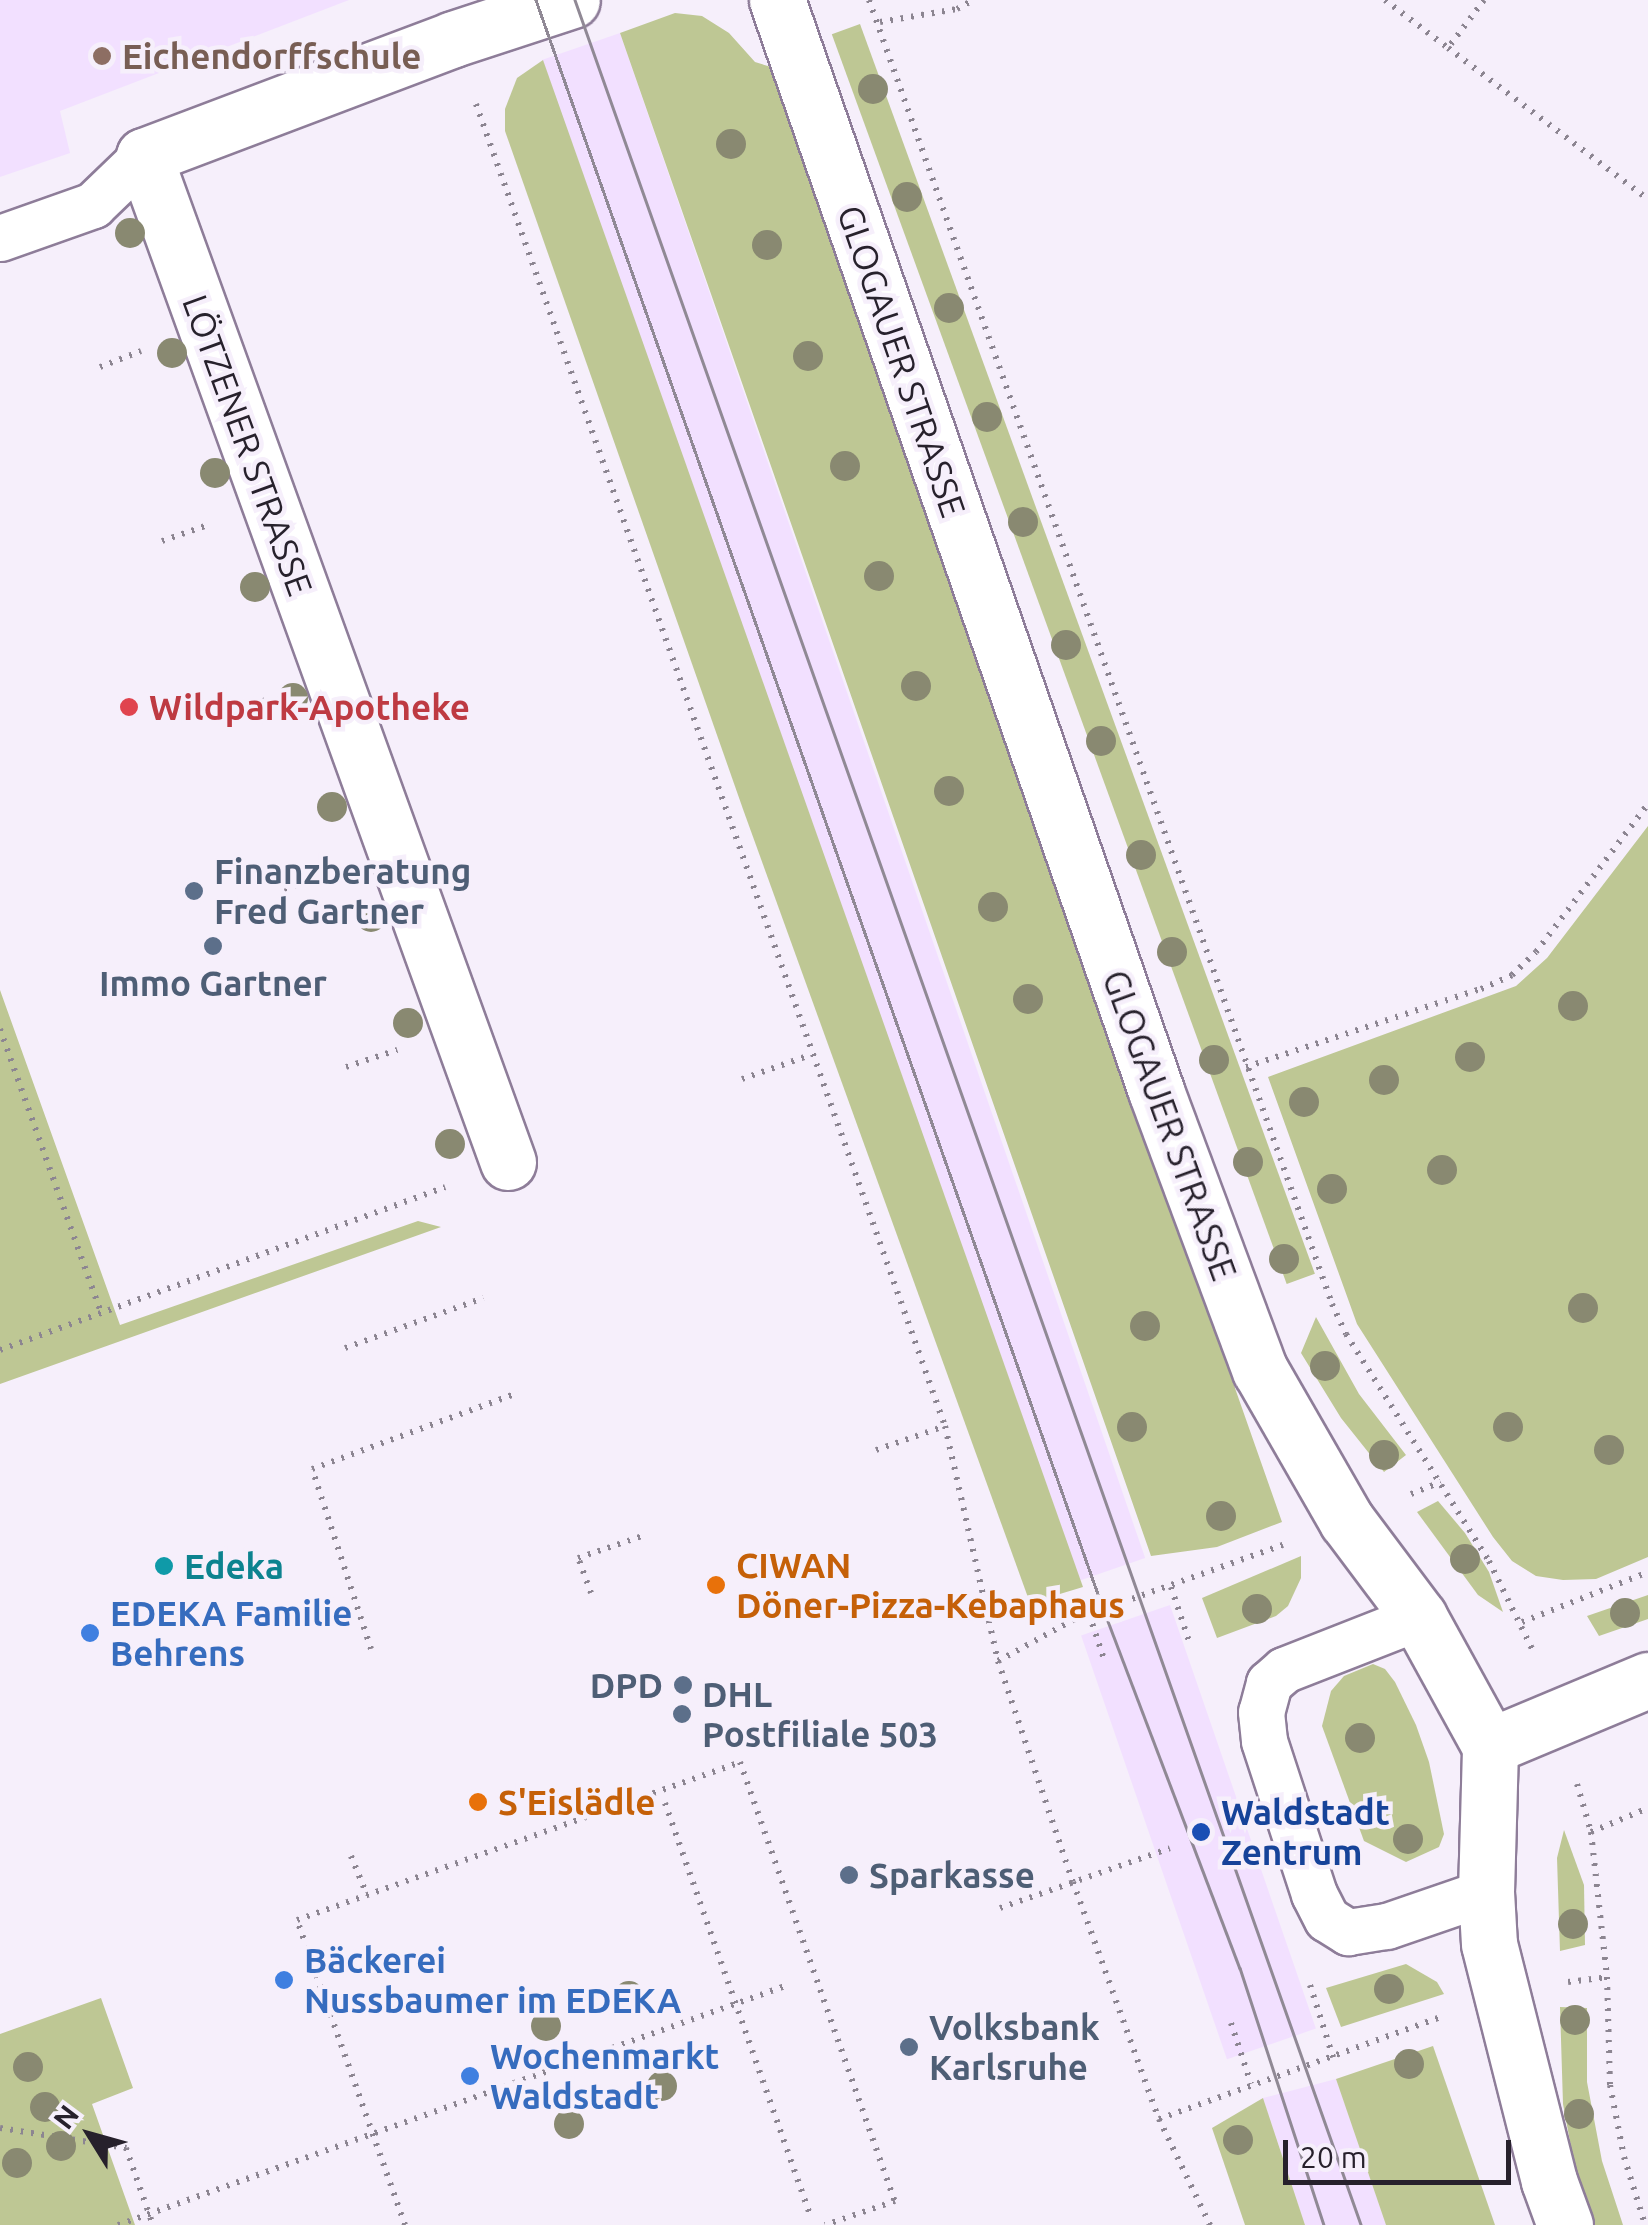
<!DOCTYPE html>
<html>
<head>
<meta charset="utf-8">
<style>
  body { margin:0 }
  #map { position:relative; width:1648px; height:2225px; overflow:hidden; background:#f6effb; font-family:Ubuntu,sans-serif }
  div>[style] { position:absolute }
  .built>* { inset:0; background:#f2e0ff; transform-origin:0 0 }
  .green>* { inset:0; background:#bec794; transform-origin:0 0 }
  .path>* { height:6px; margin-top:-3px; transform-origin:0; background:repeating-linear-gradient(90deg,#8c8591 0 2.5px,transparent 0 10.5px) }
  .roads { filter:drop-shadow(2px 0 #8e7d99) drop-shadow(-2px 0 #8e7d99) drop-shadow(0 2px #8e7d99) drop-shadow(0 -2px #8e7d99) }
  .lane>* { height:45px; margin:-22.5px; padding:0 22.5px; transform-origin:22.5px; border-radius:22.5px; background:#fff }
  .street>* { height:55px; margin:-27.5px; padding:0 27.5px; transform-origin:27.5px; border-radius:27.5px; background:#fff }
  .secondary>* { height:55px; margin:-27.5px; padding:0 27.5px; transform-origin:27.5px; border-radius:27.5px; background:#fff }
  .tram>* { height:2.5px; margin:-1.25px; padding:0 1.25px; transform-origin:1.25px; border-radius:1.25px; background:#908995 }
  .trees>* { width:30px; height:30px; margin:-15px; border-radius:50%; background:#898971 }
  .dots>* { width:28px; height:28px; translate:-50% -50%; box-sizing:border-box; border:5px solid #f6effb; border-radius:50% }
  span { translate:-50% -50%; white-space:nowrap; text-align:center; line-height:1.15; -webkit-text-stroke:9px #f6effb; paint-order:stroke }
  .education-label { font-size:35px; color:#785e54; font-weight:700 }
  .left { translate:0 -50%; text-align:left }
  .street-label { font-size:35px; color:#27212c }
  .health-label { font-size:35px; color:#be3a42; font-weight:700 }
  .service-label { font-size:35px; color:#4e5e75; font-weight:700 }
  .right { translate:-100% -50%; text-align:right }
  .food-label { font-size:35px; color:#c56008; font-weight:700 }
  .culture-label { font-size:35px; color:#0d838f; font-weight:700 }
  .shop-label { font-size:35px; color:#366cbe; font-weight:700 }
  .transit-label { font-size:35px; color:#164399; font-weight:700 }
  .north { position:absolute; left:40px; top:2085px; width:100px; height:100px; -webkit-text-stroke:8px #f6effb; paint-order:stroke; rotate:307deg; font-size:28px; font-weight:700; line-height:40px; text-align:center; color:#27212c }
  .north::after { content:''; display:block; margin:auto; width:35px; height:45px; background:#27212c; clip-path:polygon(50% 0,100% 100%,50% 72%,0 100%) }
  .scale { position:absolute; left:1283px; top:2140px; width:228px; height:45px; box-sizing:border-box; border:5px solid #27212c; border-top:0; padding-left:12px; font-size:30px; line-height:35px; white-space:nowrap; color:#27212c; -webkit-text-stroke:8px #f6effb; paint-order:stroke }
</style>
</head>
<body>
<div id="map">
  <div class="built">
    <div style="clip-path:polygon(0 0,349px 0,60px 111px,70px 153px,0 177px)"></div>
    <div style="left:620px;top:33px;width:1613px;height:82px;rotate:71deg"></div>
    <div style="left:1170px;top:1605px;width:448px;height:94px;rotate:71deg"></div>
    <div style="clip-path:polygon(1336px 2079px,1386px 2225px,1305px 2225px,1263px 2098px)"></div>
  </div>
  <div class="green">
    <div style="clip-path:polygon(675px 13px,702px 16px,729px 33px,755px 62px,771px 67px,1282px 1522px,1217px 1547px,1151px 1556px,620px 33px)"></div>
    <div style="left:860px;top:24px;width:1330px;height:30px;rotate:70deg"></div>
    <div style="clip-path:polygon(543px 60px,1083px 1587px,1030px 1603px,744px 812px,505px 131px,505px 109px,517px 78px)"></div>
    <div style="clip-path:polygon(1648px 826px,1648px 1557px,1596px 1579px,1563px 1580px,1536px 1576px,1512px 1561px,1493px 1537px,1357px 1324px,1268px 1077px,1516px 986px,1547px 958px)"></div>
    <div style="clip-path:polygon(0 990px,120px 1325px,418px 1221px,441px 1227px,0 1384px)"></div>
    <div style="clip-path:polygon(1316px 1317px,1359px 1394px,1406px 1455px,1384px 1472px,1341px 1418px,1301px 1353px)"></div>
    <div style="clip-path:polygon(1438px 1501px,1465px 1533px,1489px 1572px,1503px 1612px,1478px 1595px,1417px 1512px)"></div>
    <div style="clip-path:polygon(1301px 1556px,1301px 1578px,1288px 1606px,1276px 1616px,1217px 1638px,1202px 1598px)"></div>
    <div style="clip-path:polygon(1648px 1595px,1648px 1619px,1599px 1636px,1587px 1616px)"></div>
    <div style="clip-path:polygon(1373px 1664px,1385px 1669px,1395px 1682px,1416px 1725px,1429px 1762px,1444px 1834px,1439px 1847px,1406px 1862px,1364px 1841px,1322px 1726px,1331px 1691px,1344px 1676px)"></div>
    <div style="clip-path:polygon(1564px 1830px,1584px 1885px,1585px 1945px,1560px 1951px,1557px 1858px)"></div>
    <div style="clip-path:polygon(1406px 1964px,1437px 1982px,1444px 1994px,1341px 2027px,1326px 1988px)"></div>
    <div style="clip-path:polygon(101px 1998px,133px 2088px,92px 2104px,135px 2225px,0 2225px,0 2034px)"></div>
    <div style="clip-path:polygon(1560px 2007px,1587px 2008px,1587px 2082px,1602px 2161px,1623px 2225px,1594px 2225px,1575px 2168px,1563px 2104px)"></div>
    <div style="clip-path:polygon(1433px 2046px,1495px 2225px,1386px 2225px,1336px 2079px)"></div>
    <div style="clip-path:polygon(1263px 2098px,1305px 2225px,1245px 2225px,1212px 2128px)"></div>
  </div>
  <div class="path">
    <div style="left:869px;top:0;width:1384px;rotate:70.45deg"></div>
    <div style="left:1332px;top:1304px;width:33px;rotate:65deg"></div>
    <div style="left:1346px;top:1334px;width:268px;rotate:57.8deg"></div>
    <div style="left:1489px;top:1561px;width:102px;rotate:63.9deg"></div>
    <div style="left:1385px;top:0;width:79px;rotate:37.3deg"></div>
    <div style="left:1484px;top:0;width:60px;rotate:126.9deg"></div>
    <div style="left:1448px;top:48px;width:251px;rotate:37.1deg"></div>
    <div style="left:880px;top:22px;width:78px;rotate:-9.6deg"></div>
    <div style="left:957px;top:9px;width:18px;rotate:-29deg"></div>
    <div style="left:476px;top:104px;width:1403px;rotate:70.47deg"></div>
    <div style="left:945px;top:1426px;width:241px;rotate:77.3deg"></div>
    <div style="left:998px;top:1661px;width:233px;rotate:71.3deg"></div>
    <div style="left:1073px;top:1882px;width:252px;rotate:70.1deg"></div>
    <div style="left:1159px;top:2119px;width:118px;rotate:64.3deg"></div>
    <div style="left:100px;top:367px;width:44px;rotate:-21.3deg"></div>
    <div style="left:162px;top:541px;width:49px;rotate:-19.2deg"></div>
    <div style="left:223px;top:715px;width:49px;rotate:-19.2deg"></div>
    <div style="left:284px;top:889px;width:48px;rotate:-18.1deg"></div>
    <div style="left:0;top:1029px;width:300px;rotate:70.4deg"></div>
    <div style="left:346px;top:1067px;width:54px;rotate:-18.4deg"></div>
    <div style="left:1246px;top:1067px;width:248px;rotate:-18.4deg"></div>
    <div style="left:1481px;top:989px;width:34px;rotate:-24deg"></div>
    <div style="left:1512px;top:975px;width:33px;rotate:-44deg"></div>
    <div style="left:1536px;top:952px;width:186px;rotate:-52.9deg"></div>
    <div style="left:742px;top:1079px;width:72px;rotate:-19.4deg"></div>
    <div style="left:345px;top:1348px;width:147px;rotate:-19.9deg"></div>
    <div style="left:0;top:1350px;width:474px;rotate:-20.1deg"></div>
    <div style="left:876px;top:1450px;width:73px;rotate:-19.2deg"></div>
    <div style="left:1411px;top:1494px;width:32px;rotate:-22deg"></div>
    <div style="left:1171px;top:1587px;width:57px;rotate:71.6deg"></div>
    <div style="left:591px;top:1593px;width:37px;rotate:-110deg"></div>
    <div style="left:578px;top:1558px;width:71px;rotate:-18.9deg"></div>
    <div style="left:1089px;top:1614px;width:51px;rotate:71.6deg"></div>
    <div style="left:1522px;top:1622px;width:136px;rotate:-21.6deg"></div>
    <div style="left:371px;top:1649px;width:189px;rotate:-108.1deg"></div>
    <div style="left:312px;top:1469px;width:220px;rotate:-20.3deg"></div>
    <div style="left:998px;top:1661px;width:85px;rotate:-28.7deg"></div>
    <div style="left:1073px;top:1620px;width:223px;rotate:-19.7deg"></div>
    <div style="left:1577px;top:1784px;width:50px;rotate:73.7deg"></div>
    <div style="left:1591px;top:1832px;width:146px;rotate:83.7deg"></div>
    <div style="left:1607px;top:1977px;width:108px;rotate:88.4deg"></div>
    <div style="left:1610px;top:2085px;width:73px;rotate:79deg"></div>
    <div style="left:1624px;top:2157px;width:71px;rotate:72.8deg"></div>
    <div style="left:665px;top:1803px;width:439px;rotate:70.6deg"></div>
    <div style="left:1591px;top:1832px;width:62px;rotate:-22.8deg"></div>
    <div style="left:351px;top:1856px;width:42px;rotate:67.7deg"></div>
    <div style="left:1000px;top:1908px;width:180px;rotate:-19.4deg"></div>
    <div style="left:1568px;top:1982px;width:39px;rotate:-7deg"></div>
    <div style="left:1310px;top:1985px;width:76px;rotate:72.3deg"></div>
    <div style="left:1231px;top:2023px;width:64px;rotate:71.8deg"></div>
    <div style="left:1159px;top:2119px;width:300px;rotate:-19.9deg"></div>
    <div style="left:0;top:2128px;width:128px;rotate:9deg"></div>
    <div style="left:126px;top:2148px;width:82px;rotate:70.7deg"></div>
    <div style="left:118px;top:2225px;width:709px;rotate:-19.71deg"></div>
    <div style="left:405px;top:2225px;width:324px;rotate:-109.5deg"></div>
    <div style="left:297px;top:1920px;width:470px;rotate:-19.6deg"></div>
    <div style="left:740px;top:1762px;width:466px;rotate:70.6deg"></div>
    <div style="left:895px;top:2201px;width:74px;rotate:161.1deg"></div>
  </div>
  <div class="roads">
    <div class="lane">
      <div style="left:0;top:238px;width:99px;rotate:-19.5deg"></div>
      <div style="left:93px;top:205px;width:71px;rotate:-43.9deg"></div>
      <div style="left:1419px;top:1617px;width:145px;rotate:158.6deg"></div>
      <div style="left:1284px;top:1670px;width:20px;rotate:139deg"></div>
      <div style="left:1269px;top:1683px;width:30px;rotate:105deg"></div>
      <div style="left:1261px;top:1712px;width:29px;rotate:84deg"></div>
      <div style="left:1264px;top:1741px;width:161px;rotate:71.9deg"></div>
      <div style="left:1314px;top:1894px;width:28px;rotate:63deg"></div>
      <div style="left:1327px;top:1919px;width:25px;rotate:32deg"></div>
      <div style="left:1348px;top:1932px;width:39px;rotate:-9deg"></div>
      <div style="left:1387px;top:1926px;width:105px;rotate:-19deg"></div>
    </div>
    <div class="street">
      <div style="left:777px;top:0;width:1155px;rotate:70.84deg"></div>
      <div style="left:1156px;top:1091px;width:298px;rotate:69.6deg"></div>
      <div style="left:1260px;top:1370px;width:174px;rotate:60.1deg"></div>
      <div style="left:1347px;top:1521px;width:120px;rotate:53.1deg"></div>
      <div style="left:1419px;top:1617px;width:147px;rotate:61.2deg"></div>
      <div style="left:508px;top:1162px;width:1070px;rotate:-109.89deg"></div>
      <div style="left:144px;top:156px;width:330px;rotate:-20.7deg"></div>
      <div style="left:453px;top:39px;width:125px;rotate:-18.1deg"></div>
    </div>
    <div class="secondary">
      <div style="left:1565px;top:2225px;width:47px;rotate:-110deg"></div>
      <div style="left:1549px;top:2181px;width:244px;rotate:-104.2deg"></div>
      <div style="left:1489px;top:1944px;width:52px;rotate:-93.3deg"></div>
      <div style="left:1486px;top:1892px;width:146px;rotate:-88.4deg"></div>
      <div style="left:1490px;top:1746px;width:171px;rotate:-22.7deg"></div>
    </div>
  </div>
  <div class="tram">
    <div style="left:536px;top:0;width:1705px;rotate:70.58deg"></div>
    <div style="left:1103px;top:1608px;width:385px;rotate:69.2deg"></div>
    <div style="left:1240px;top:1968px;width:270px;rotate:71.9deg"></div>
    <div style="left:575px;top:0;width:2360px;rotate:70.54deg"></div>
  </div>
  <div class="trees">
    <div style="left:873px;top:89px"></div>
    <div style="left:731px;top:144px"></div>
    <div style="left:907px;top:197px"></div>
    <div style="left:130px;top:233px"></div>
    <div style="left:767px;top:245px"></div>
    <div style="left:949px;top:308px"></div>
    <div style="left:172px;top:353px"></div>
    <div style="left:808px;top:356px"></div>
    <div style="left:987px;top:417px"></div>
    <div style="left:845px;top:466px"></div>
    <div style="left:215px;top:473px"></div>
    <div style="left:1023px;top:522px"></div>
    <div style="left:879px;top:576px"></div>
    <div style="left:255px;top:587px"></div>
    <div style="left:1066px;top:645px"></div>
    <div style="left:916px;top:686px"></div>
    <div style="left:293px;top:698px"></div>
    <div style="left:1101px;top:741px"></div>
    <div style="left:949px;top:791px"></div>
    <div style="left:332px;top:807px"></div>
    <div style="left:1141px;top:855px"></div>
    <div style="left:993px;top:907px"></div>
    <div style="left:371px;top:917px"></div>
    <div style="left:1172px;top:952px"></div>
    <div style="left:1028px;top:999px"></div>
    <div style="left:1573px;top:1006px"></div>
    <div style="left:408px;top:1023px"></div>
    <div style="left:1470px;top:1057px"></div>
    <div style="left:1214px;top:1060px"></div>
    <div style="left:1384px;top:1080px"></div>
    <div style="left:1304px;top:1102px"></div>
    <div style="left:450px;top:1144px"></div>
    <div style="left:1248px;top:1162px"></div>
    <div style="left:1442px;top:1170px"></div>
    <div style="left:1332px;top:1189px"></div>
    <div style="left:1284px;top:1259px"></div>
    <div style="left:1583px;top:1308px"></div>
    <div style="left:1145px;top:1326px"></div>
    <div style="left:1325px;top:1366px"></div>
    <div style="left:1132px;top:1427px"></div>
    <div style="left:1508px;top:1427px"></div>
    <div style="left:1609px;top:1450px"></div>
    <div style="left:1384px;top:1455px"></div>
    <div style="left:1221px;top:1516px"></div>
    <div style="left:1465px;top:1559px"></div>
    <div style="left:1257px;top:1609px"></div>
    <div style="left:1625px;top:1613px"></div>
    <div style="left:1360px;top:1738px"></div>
    <div style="left:1408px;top:1839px"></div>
    <div style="left:1573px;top:1924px"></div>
    <div style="left:1389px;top:1989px"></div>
    <div style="left:629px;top:1996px"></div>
    <div style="left:1575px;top:2020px"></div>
    <div style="left:546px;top:2026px"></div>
    <div style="left:1409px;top:2064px"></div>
    <div style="left:28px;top:2067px"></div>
    <div style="left:662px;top:2086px"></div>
    <div style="left:45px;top:2107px"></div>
    <div style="left:1579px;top:2114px"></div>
    <div style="left:569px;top:2124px"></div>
    <div style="left:1238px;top:2140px"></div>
    <div style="left:61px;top:2146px"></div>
    <div style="left:17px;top:2163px"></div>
  </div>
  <div class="dots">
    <div style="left:102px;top:56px;background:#8d6e63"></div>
    <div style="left:129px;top:707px;background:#e0444e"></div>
    <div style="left:194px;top:891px;background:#5c6f8a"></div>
    <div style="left:213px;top:946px;background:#5c6f8a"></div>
    <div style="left:164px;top:1566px;background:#0f9aa8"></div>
    <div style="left:716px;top:1585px;background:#e8710a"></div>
    <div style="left:90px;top:1633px;background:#3f7fe0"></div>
    <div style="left:683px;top:1685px;background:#5c6f8a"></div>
    <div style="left:682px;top:1714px;background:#5c6f8a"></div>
    <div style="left:478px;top:1802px;background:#e8710a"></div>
    <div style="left:1201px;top:1832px;background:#1a4fb4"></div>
    <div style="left:849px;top:1875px;background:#5c6f8a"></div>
    <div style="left:284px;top:1980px;background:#3f7fe0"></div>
    <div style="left:909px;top:2047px;background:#5c6f8a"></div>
    <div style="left:470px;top:2076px;background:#3f7fe0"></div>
  </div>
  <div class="education-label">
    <span class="left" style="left:122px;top:56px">Eichendorffschule</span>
  </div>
  <div class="street-label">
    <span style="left:902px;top:361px;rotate:71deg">GLOGAUER STRASSE</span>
    <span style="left:248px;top:445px;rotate:70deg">LÖTZENER STRASSE</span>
    <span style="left:1170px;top:1125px;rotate:70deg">GLOGAUER STRASSE</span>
  </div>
  <div class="health-label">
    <span class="left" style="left:149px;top:707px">Wildpark-Apotheke</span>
  </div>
  <div class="service-label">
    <span class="left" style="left:214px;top:891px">Finanzberatung<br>Fred Gartner</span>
    <span style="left:213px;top:983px">Immo Gartner</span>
    <span class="right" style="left:663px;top:1685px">DPD</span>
    <span class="left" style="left:702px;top:1714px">DHL<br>Postfiliale 503</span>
    <span class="left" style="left:869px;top:1875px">Sparkasse</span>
    <span class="left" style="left:929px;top:2047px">Volksbank<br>Karlsruhe</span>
  </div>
  <div class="food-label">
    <span class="left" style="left:736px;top:1585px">CIWAN<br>Döner-Pizza-Kebaphaus</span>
    <span class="left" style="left:498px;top:1802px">S'Eislädle</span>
  </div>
  <div class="culture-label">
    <span class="left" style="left:184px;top:1566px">Edeka</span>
  </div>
  <div class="shop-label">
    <span class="left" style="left:110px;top:1633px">EDEKA Familie<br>Behrens</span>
    <span class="left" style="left:304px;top:1980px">Bäckerei<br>Nussbaumer im EDEKA</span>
    <span class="left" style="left:490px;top:2076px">Wochenmarkt<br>Waldstadt</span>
  </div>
  <div class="transit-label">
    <span class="left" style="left:1221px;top:1832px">Waldstadt<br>Zentrum</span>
  </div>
  <div class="north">N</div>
  <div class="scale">20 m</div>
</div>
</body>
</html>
